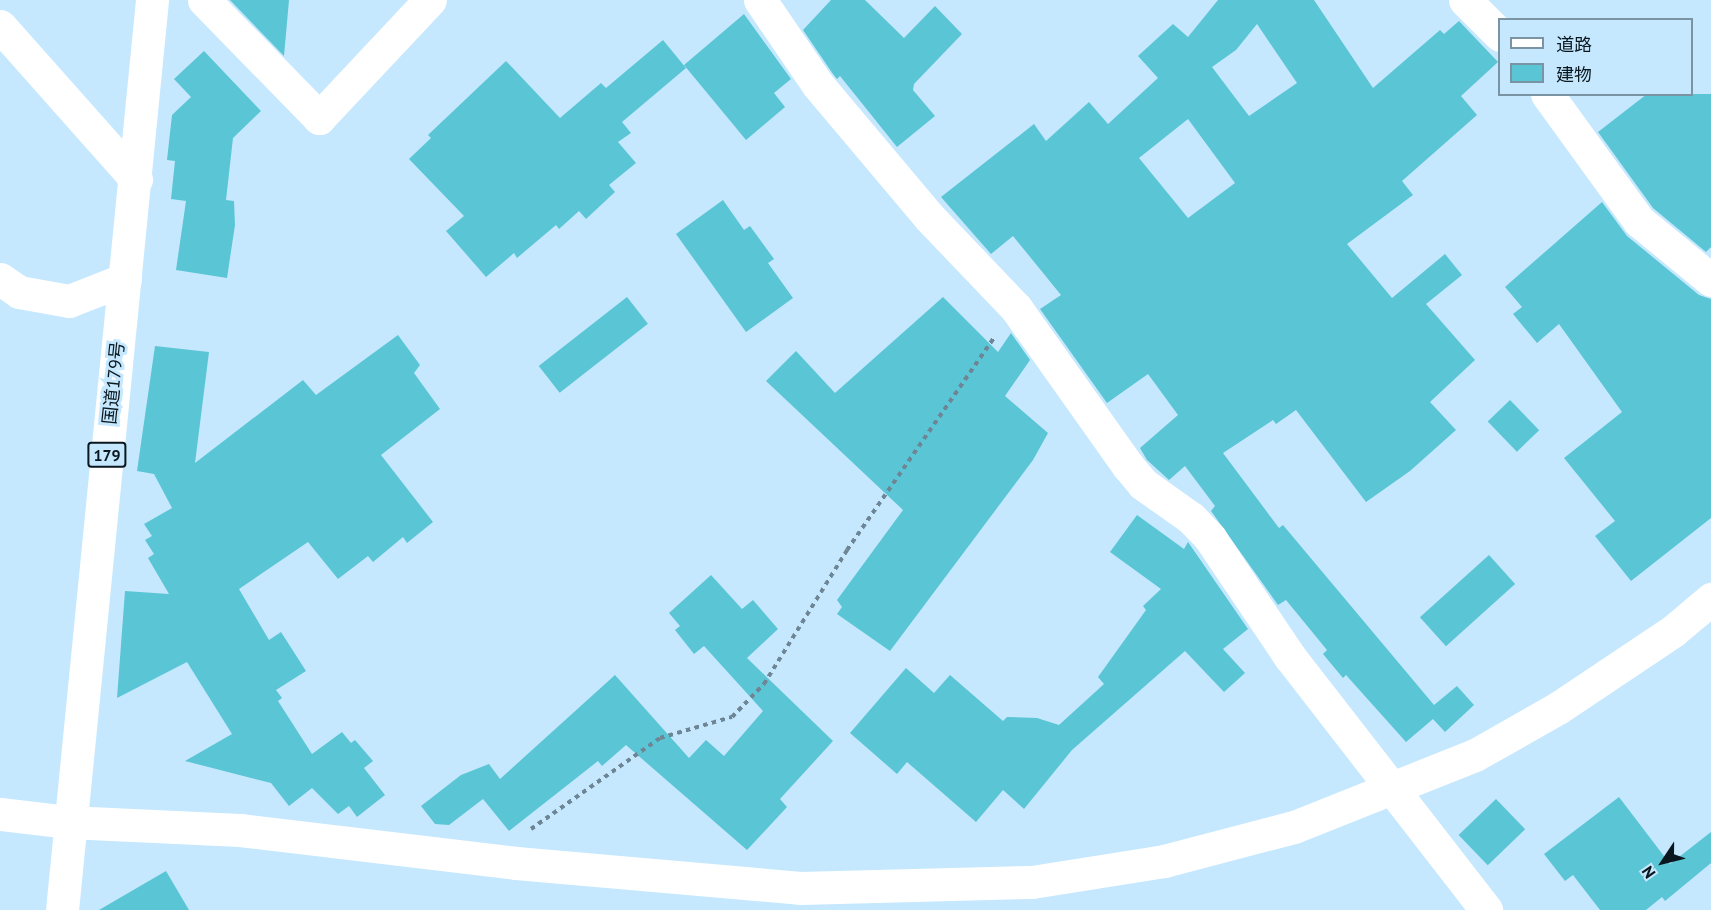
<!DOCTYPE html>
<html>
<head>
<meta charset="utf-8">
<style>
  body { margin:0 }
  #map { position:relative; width:1711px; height:910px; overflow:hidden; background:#c5e8fe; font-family:"PT Sans","Noto Sans JP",sans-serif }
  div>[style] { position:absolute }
  .building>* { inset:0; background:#5ac5d4; transform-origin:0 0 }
  .path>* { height:4px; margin-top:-2px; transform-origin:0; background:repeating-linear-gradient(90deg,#6d8594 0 4.5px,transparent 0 9px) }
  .minor>* { height:33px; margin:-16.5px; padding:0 16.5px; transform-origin:16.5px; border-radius:16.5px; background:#fff }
  .highway>* { height:33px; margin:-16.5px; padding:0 16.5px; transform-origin:16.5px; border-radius:16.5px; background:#fff }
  span { translate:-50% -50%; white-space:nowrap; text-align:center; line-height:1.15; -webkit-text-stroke:6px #c5e8fe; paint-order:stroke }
  .shield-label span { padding:2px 4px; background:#c5e8fe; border:2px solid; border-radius:4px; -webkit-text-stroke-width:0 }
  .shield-label { font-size:16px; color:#0a171e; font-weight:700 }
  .street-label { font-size:18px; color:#0a171e }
  .legend { position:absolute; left:1498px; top:18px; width:195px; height:78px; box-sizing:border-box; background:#c5e8fe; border:2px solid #7a94a4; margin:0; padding:8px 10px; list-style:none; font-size:18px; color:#0a171e }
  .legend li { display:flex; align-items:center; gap:12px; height:30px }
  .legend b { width:30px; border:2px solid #7a94a4 }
  .north { position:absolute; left:1633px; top:832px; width:60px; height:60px; -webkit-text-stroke:4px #c5e8fe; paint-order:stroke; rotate:235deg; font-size:16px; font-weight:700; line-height:24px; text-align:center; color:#0a171e }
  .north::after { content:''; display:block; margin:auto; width:21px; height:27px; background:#0a171e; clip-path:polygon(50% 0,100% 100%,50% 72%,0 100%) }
</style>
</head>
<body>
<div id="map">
  <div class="building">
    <div style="clip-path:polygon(230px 0,289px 0,284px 56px)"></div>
    <div style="clip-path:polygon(831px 0,865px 0,904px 38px,935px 6px,962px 34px,914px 84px,913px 90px,935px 116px,897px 147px,840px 76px,837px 79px,833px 74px,803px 30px)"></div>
    <div style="clip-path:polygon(evenodd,1218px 0,1314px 0,1373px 88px,1440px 30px,1444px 34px,1459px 21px,1498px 62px,1461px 96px,1477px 115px,1402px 181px,1413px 195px,1347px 244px,1392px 298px,1445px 254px,1462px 275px,1426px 304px,1475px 360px,1430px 402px,1456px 430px,1410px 471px,1366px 502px,1296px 410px,1276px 424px,1273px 420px,1223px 453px,1279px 528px,1283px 525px,1434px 705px,1457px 686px,1474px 705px,1445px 732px,1433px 719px,1406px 742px,1346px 675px,1343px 678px,1323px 654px,1327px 650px,1286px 600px,1278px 605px,1211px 511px,1215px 506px,1185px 466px,1169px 480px,1147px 460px,1140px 448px,1178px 415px,1148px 374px,1107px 403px,1040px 309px,1061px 295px,1013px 236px,991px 254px,941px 197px,1034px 124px,1046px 141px,1089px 102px,1108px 124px,1158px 78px,1138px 56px,1173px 24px,1188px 37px,1218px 0,1257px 24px,1297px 83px,1249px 116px,1212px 67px,1236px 50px,1257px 24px,1218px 0,1188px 119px,1235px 183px,1188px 218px,1139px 158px,1188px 119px)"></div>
    <div style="clip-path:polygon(744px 14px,791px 79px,774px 93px,785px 107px,746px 140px,684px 65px)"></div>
    <div style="clip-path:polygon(663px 40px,686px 68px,622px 122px,631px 133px,618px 142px,636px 163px,609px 185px,615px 192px,586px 219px,579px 211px,559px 229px,556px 225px,517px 258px,514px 253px,486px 277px,446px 231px,464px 216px,409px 159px,431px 138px,428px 135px,506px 61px,560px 118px,601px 83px,606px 88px)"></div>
    <div style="clip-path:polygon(204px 51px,261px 111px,233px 138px,226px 200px,234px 201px,235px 225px,227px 278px,176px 270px,186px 201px,171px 199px,175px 161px,167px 160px,172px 115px,191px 97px,174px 79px)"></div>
    <div style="clip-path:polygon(1647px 94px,1711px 94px,1711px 247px,1706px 252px,1653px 208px,1598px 132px)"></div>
    <div style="clip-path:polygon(723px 200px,744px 230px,750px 226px,774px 259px,768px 263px,793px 298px,746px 332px,676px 234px)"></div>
    <div style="clip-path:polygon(1602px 202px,1627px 236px,1699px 295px,1711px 299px,1711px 518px,1631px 581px,1595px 536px,1615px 521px,1564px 458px,1622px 412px,1559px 324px,1537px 343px,1513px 314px,1522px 307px,1505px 287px)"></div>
    <div style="left:627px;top:297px;width:34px;height:112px;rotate:52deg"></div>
    <div style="clip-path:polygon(943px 297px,998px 352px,1011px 333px,1030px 360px,1005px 396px,1048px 433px,1033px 460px,890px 651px,837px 614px,842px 607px,837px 600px,903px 510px,766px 381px,796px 351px,835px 393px)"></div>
    <div style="clip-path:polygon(398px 335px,420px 365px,414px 373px,440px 409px,381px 455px,433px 522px,407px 543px,403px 537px,373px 562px,368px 556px,338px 579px,308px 542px,239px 589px,269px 640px,281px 632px,306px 671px,276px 690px,282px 698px,278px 701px,312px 754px,342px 732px,351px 743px,355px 740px,373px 761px,364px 768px,385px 795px,357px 817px,349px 806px,338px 814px,312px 788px,289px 806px,271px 783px,185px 761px,232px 734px,187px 662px,117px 698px,125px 591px,169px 594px,148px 558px,154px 554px,145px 540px,152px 536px,144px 524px,172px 508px,154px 474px,137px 471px,155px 346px,209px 352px,195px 463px,303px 380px,316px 395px)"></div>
    <div style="left:1510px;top:400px;width:42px;height:31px;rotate:46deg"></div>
    <div style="clip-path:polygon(1137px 515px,1184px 549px,1188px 542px,1248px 629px,1223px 649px,1245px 673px,1224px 692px,1185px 651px,1072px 750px,1024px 809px,1003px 790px,976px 822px,907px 762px,897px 774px,850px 733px,906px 668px,934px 693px,950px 675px,1003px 721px,1007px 717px,1037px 718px,1059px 725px,1104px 684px,1098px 677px,1146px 610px,1143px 606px,1161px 589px,1110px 552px)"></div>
    <div style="left:1489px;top:555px;width:39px;height:93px;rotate:48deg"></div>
    <div style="clip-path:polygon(711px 575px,742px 609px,753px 600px,778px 629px,747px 658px,833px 741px,780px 799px,787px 807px,747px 850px,626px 745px,602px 766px,598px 761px,509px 831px,483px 799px,449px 825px,435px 824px,421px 806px,461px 775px,489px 764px,500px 779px,615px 675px,689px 758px,706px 740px,724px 756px,763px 711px,704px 646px,694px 654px,675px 630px,680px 626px,669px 613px)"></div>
    <div style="clip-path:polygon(1619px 797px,1670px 864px,1711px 832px,1711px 863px,1665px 901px,1662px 897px,1646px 910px,1600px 910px,1573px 875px,1565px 881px,1544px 854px)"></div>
    <div style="left:1496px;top:799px;width:42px;height:52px;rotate:46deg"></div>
    <div style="clip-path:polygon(166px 871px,189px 910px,99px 910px)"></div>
  </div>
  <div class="path">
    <div style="left:531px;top:829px;width:158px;rotate:-35.2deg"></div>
    <div style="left:660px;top:738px;width:75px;rotate:-16.3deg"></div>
    <div style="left:732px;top:717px;width:46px;rotate:-45.9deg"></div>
    <div style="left:764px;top:684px;width:158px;rotate:-58.2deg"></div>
    <div style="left:847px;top:550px;width:260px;rotate:-55.3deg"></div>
  </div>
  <div class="minor">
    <div style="left:204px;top:0;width:165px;rotate:45.7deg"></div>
    <div style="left:319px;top:118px;width:162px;rotate:-46.8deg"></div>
    <div style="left:760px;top:0;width:103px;rotate:55.7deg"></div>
    <div style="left:818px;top:85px;width:172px;rotate:49.9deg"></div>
    <div style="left:929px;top:217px;width:126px;rotate:46.3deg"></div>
    <div style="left:1016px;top:308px;width:194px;rotate:54.7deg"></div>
    <div style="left:1128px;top:466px;width:23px;rotate:50deg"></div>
    <div style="left:1143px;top:484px;width:59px;rotate:35.3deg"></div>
    <div style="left:1191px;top:518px;width:28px;rotate:46deg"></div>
    <div style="left:1210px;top:538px;width:143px;rotate:56.1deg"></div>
    <div style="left:1290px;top:657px;width:320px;rotate:52.2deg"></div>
    <div style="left:1465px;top:0;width:49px;rotate:45deg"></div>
    <div style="left:0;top:26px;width:205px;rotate:48.4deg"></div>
    <div style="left:1547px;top:94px;width:157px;rotate:54.1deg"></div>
    <div style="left:1639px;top:221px;width:93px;rotate:39.3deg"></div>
    <div style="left:0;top:279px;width:23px;rotate:34deg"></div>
    <div style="left:19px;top:292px;width:51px;rotate:10.2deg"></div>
    <div style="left:69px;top:301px;width:60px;rotate:-21.4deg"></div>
    <div style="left:0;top:814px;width:68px;rotate:6.7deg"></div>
    <div style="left:68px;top:822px;width:172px;rotate:2.7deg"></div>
    <div style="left:240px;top:830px;width:278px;rotate:6.8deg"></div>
    <div style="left:516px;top:863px;width:285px;rotate:5deg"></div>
    <div style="left:800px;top:888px;width:232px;rotate:-1.5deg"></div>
    <div style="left:1032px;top:882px;width:134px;rotate:-9deg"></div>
    <div style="left:1164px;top:861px;width:134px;rotate:-14.7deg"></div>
    <div style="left:1294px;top:827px;width:195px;rotate:-21.7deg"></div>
    <div style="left:1475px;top:755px;width:95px;rotate:-29.5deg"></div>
    <div style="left:1558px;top:708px;width:138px;rotate:-33.8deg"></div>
    <div style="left:1673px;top:631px;width:50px;rotate:-40.1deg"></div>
  </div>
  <div class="highway">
    <div style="left:62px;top:910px;width:914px;rotate:-84.35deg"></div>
  </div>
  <div class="shield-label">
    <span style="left:107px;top:455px">179</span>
  </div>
  <div class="street-label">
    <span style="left:114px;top:383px;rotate:-84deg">国道179号</span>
  </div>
  <ul class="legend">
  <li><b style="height:8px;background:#fff"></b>道路</li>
  <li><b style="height:16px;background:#5ac5d4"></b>建物</li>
  </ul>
  <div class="north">N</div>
</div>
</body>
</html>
